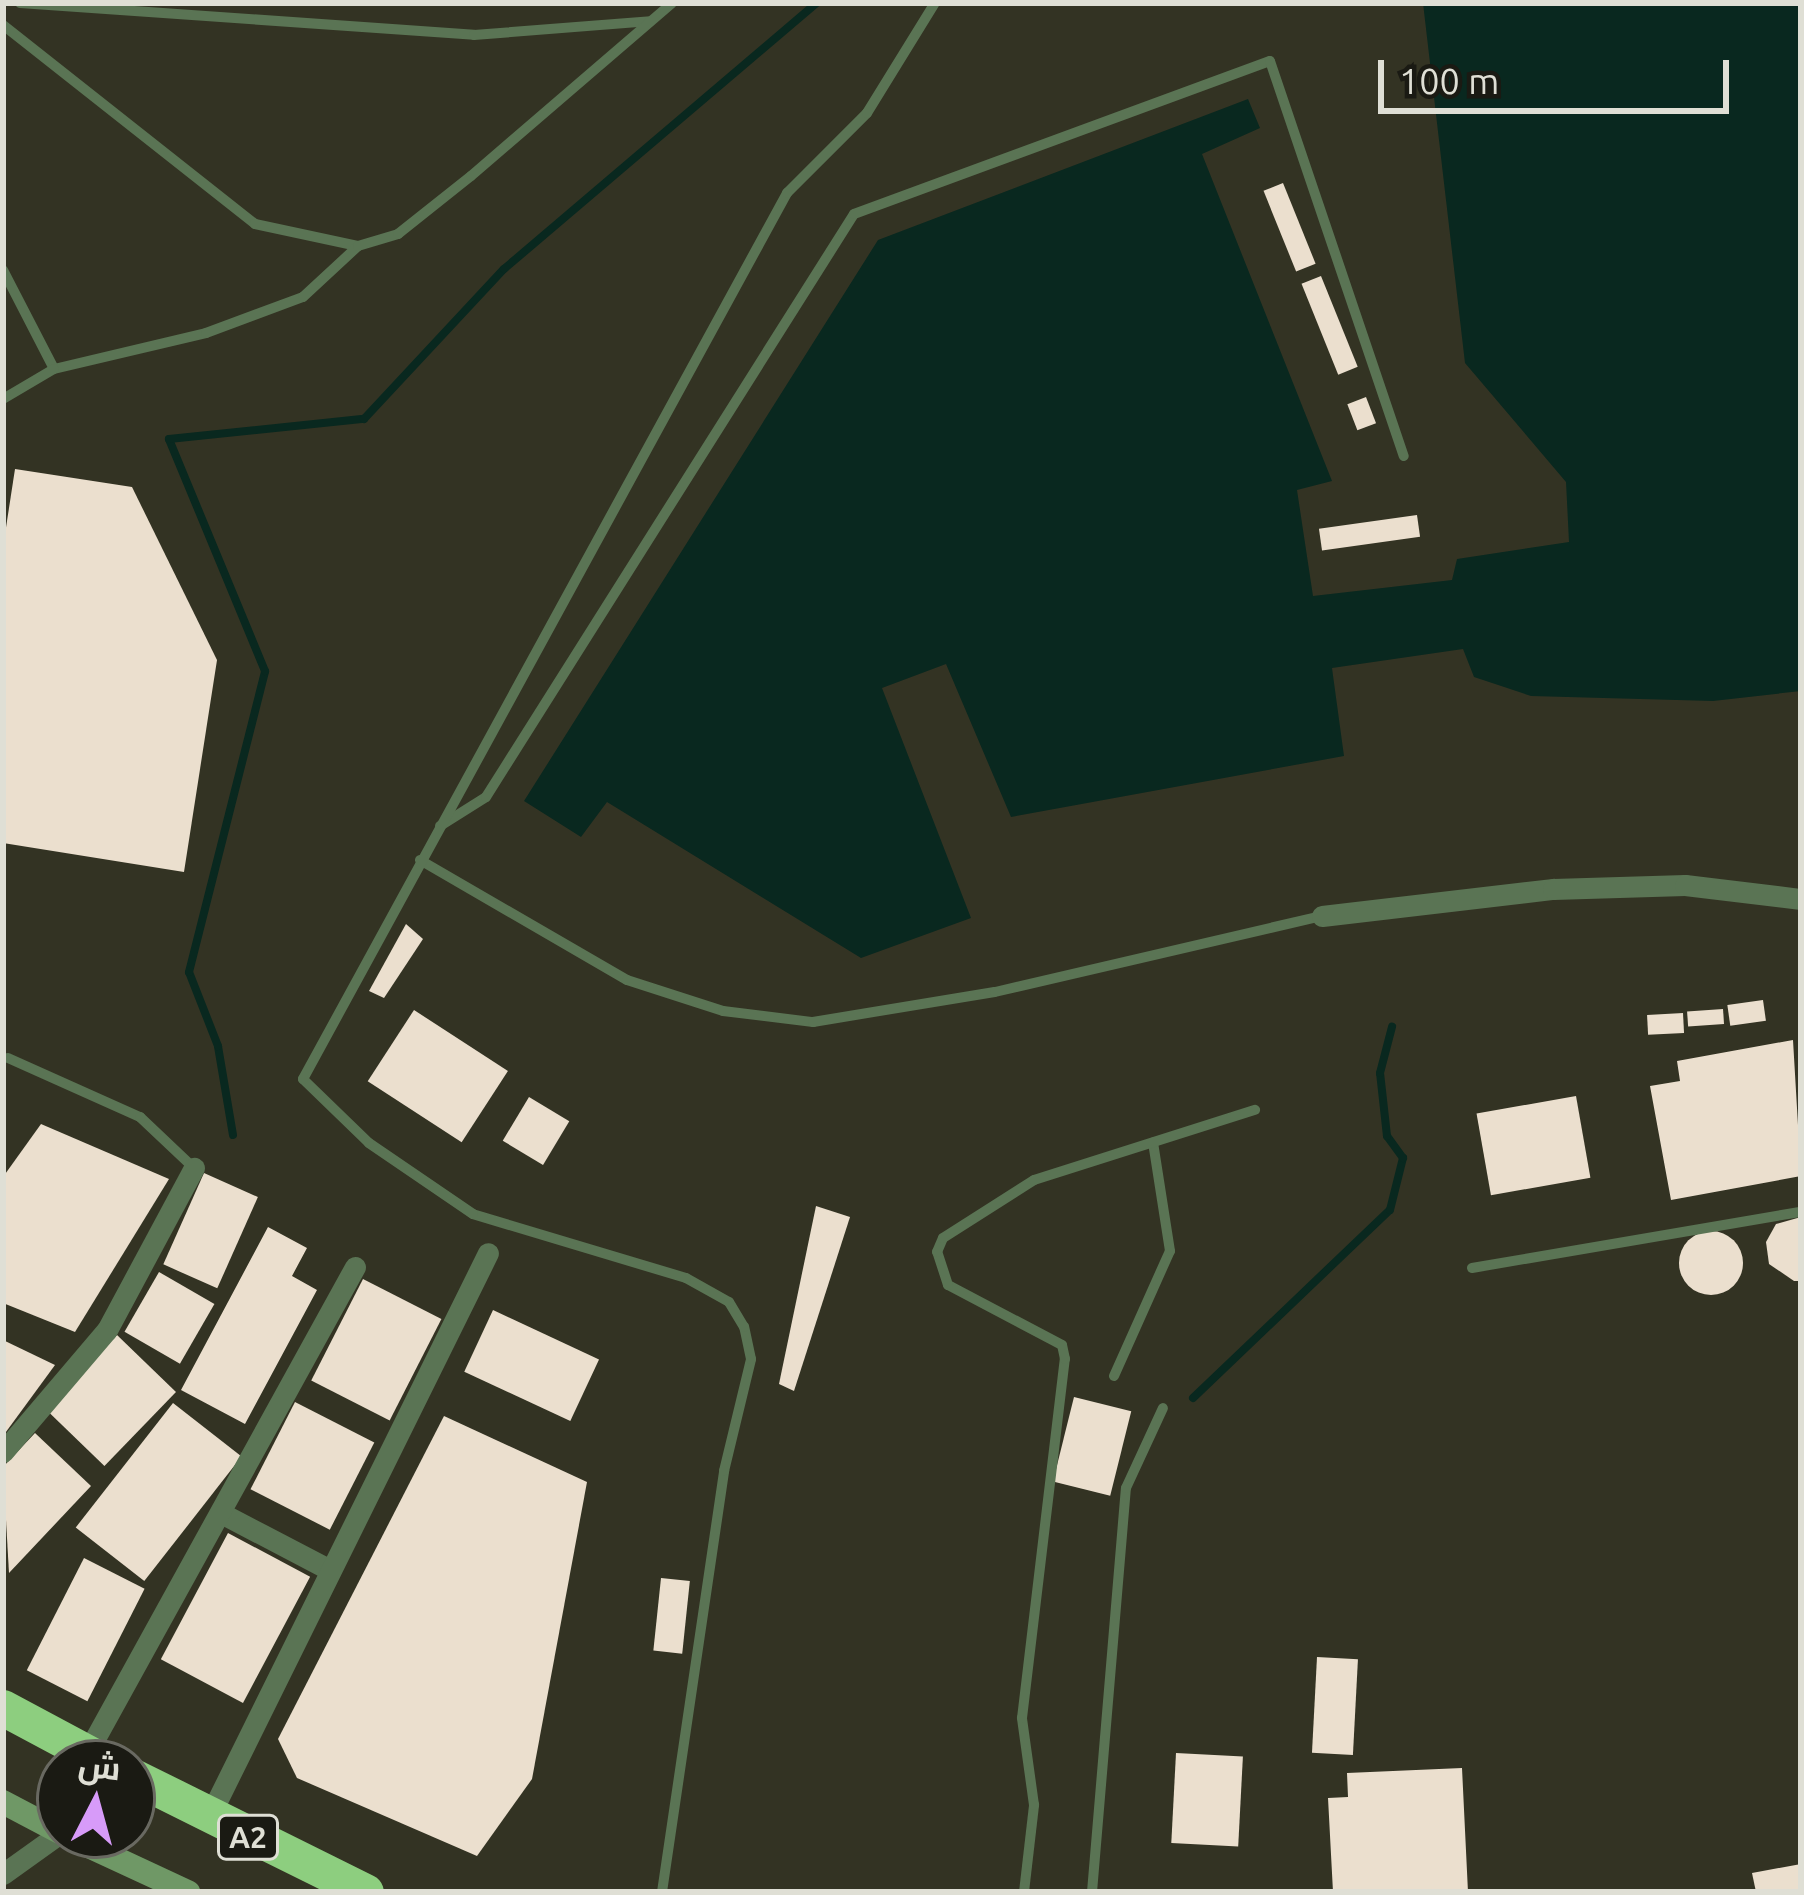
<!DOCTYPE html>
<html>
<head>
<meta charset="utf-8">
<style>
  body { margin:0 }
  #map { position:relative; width:1804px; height:1895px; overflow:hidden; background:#333323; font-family:Ubuntu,Cairo,sans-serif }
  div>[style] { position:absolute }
  .water>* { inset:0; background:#09281f }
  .stream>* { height:8px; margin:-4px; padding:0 4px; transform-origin:4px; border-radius:4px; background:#09281f }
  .building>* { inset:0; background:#ebdfce; transform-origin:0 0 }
  .round { border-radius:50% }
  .lane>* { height:10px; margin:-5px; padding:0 5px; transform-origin:5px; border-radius:5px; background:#5a7454 }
  .street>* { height:21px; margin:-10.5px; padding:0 10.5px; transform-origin:10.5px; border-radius:10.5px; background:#5a7454 }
  .secondary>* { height:24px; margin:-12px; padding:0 12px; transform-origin:12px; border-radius:12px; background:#6f9866 }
  .highway>* { height:36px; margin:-18px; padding:0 18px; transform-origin:18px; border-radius:18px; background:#8dce7f }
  span { translate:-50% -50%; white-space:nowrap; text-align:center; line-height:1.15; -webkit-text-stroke:12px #1a1a13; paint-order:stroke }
  .shield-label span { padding:3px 9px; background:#1a1a13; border:3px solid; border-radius:9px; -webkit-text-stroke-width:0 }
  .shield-label { font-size:30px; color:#dfdfd5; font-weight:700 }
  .frame { position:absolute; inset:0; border:6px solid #dfdfd5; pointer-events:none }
  .north { position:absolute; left:36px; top:1739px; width:120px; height:120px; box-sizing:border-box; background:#1a1a13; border:3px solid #696961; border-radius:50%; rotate:6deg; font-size:33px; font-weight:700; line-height:48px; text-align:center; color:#dfdfd5 }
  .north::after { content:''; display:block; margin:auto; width:42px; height:54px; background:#d79bf9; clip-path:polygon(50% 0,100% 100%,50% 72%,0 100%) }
  .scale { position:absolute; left:1378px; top:60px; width:351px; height:54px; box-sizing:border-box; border:6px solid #dfdfd5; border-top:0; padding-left:15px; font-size:36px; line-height:42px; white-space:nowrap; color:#dfdfd5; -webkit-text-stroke:9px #1a1a13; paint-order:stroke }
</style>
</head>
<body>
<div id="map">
  <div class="water">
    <div style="clip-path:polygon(1423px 3px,1801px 3px,1801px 691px,1713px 701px,1531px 696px,1474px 677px,1463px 649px,1332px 668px,1344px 756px,1011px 817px,946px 664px,882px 688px,971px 918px,861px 958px,607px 802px,581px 837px,524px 801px,878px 240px,1248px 99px,1260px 128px,1202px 154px,1332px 481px,1297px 490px,1313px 596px,1452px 580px,1457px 559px,1569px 542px,1566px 482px,1465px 363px)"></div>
  </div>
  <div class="stream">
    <div style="left:233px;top:1135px;width:90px;rotate:-99.6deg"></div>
    <div style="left:218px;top:1046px;width:79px;rotate:-111.4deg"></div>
    <div style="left:189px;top:972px;width:310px;rotate:-75.8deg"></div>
    <div style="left:265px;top:671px;width:251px;rotate:-112.5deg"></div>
    <div style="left:169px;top:439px;width:196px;rotate:-5.9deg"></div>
    <div style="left:364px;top:419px;width:205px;rotate:-47deg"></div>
    <div style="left:504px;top:269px;width:411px;rotate:-40.4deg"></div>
    <div style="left:1193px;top:1398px;width:272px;rotate:-43.7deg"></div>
    <div style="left:1390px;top:1210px;width:54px;rotate:-76deg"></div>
    <div style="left:1403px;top:1158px;width:27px;rotate:-126deg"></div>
    <div style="left:1387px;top:1136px;width:63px;rotate:-96.3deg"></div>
    <div style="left:1380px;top:1073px;width:48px;rotate:-75.4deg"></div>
  </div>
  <div class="building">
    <div style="left:1283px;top:183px;width:87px;height:21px;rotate:68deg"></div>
    <div style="left:1321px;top:276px;width:98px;height:21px;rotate:68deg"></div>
    <div style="left:1366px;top:397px;width:28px;height:20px;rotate:69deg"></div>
    <div style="clip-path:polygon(15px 469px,132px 487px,217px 660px,184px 872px,3px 843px,3px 547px)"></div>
    <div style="left:1417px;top:515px;width:22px;height:99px;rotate:82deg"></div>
    <div style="clip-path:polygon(406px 924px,423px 939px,384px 998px,369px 991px)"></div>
    <div style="left:1763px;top:1000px;width:21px;height:36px;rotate:82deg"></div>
    <div style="left:1723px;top:1009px;width:15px;height:36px;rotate:86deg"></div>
    <div style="left:414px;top:1010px;width:112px;height:85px;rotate:33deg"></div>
    <div style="left:1683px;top:1013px;width:20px;height:36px;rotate:87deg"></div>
    <div style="clip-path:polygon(1793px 1040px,1801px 1176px,1671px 1200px,1650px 1086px,1680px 1081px,1677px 1061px)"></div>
    <div style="left:1576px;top:1096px;width:83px;height:101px;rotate:80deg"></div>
    <div style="left:529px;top:1097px;width:47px;height:51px;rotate:31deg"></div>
    <div style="clip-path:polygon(41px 1124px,169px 1179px,75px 1332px,3px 1303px,3px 1177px)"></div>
    <div style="left:204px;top:1173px;width:59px;height:100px;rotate:24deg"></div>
    <div style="clip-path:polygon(816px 1206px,850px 1217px,794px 1391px,779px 1384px)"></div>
    <div style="clip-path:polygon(1801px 1217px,1801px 1281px,1794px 1281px,1769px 1264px,1766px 1242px,1776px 1224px)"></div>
    <div style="clip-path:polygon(268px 1227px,307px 1248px,292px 1276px,317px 1290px,245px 1424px,181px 1390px)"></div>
    <div class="round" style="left:1679px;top:1231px;width:64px;height:64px"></div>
    <div style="left:159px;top:1272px;width:64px;height:69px;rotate:30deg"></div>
    <div style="left:363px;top:1279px;width:88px;height:114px;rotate:27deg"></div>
    <div style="left:493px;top:1310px;width:117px;height:68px;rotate:25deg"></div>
    <div style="left:117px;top:1335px;width:82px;height:103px;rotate:44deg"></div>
    <div style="clip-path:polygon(3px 1340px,55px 1365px,3px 1436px)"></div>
    <div style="left:1074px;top:1397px;width:59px;height:87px;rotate:14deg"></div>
    <div style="left:295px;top:1402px;width:89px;height:98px;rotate:27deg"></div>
    <div style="left:173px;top:1403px;width:87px;height:158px;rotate:38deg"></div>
    <div style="clip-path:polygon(444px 1416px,587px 1482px,532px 1779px,477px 1856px,297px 1778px,278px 1739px)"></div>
    <div style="clip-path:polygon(35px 1433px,91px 1486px,9px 1573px,3px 1467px)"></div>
    <div style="left:228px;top:1533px;width:93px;height:143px;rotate:28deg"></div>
    <div style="left:84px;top:1558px;width:68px;height:126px;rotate:27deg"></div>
    <div style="left:661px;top:1578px;width:29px;height:73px;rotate:6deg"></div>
    <div style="left:1317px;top:1657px;width:41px;height:96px;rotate:3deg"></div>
    <div style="left:1176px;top:1753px;width:67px;height:90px;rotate:3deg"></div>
    <div style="clip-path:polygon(1462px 1768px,1468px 1892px,1333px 1892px,1328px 1798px,1348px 1797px,1347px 1773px)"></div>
    <div style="clip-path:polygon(1801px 1864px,1801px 1892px,1756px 1892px,1752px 1873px)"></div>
  </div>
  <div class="lane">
    <div style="left:20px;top:3px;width:455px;rotate:4deg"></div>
    <div style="left:474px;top:35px;width:177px;rotate:-4.5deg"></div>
    <div style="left:3px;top:25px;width:321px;rotate:38.3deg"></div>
    <div style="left:255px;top:224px;width:105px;rotate:12.1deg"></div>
    <div style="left:3px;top:270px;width:111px;rotate:62.7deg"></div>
    <div style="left:54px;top:369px;width:156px;rotate:-13.3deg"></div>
    <div style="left:206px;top:333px;width:103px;rotate:-20.4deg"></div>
    <div style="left:303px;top:297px;width:75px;rotate:-42.8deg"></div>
    <div style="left:358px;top:246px;width:42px;rotate:-16.7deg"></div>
    <div style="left:398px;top:234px;width:93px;rotate:-38.5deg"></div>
    <div style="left:471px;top:176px;width:265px;rotate:-40.7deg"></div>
    <div style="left:3px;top:399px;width:59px;rotate:-30.5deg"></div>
    <div style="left:440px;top:826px;width:54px;rotate:-32.2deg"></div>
    <div style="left:486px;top:797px;width:689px;rotate:-57.74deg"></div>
    <div style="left:854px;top:214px;width:443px;rotate:-20.2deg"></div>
    <div style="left:1270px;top:61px;width:417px;rotate:71.3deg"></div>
    <div style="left:420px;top:860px;width:239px;rotate:30.1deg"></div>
    <div style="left:627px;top:980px;width:101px;rotate:17.9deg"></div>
    <div style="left:723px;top:1011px;width:91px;rotate:7deg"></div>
    <div style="left:813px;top:1022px;width:184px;rotate:-9.4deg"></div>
    <div style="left:995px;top:992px;width:336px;rotate:-13.1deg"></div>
    <div style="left:8px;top:1058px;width:145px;rotate:24.1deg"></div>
    <div style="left:140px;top:1117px;width:74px;rotate:43.4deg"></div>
    <div style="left:1472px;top:1268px;width:334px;rotate:-9.7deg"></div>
    <div style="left:1114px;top:1376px;width:137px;rotate:-65.9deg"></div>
    <div style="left:1170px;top:1251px;width:110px;rotate:-98.9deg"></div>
    <div style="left:662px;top:1892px;width:426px;rotate:-81.6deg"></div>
    <div style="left:724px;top:1471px;width:115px;rotate:-76.4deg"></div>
    <div style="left:751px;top:1359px;width:33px;rotate:-102deg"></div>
    <div style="left:744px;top:1327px;width:29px;rotate:-121deg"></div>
    <div style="left:729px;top:1302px;width:49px;rotate:-150.8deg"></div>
    <div style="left:686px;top:1278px;width:222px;rotate:-163.3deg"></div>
    <div style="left:473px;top:1214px;width:126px;rotate:-145.7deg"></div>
    <div style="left:369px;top:1143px;width:92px;rotate:-135.9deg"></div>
    <div style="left:303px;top:1079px;width:1010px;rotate:-61.35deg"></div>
    <div style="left:787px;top:193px;width:113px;rotate:-45deg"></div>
    <div style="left:867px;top:113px;width:129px;rotate:-58.3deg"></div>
    <div style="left:1024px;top:1892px;width:88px;rotate:-83.4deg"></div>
    <div style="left:1034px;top:1805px;width:88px;rotate:-97.9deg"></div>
    <div style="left:1022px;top:1718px;width:362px;rotate:-83.2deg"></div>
    <div style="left:1065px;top:1359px;width:14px;rotate:-102deg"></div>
    <div style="left:1062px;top:1345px;width:129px;rotate:-152.2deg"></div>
    <div style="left:948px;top:1285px;width:35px;rotate:-108deg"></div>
    <div style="left:937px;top:1252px;width:15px;rotate:-67deg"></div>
    <div style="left:943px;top:1238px;width:108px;rotate:-32.5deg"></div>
    <div style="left:1034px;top:1180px;width:232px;rotate:-17.6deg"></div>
    <div style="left:1092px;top:1892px;width:405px;rotate:-85.2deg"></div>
    <div style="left:1126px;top:1488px;width:88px;rotate:-65.2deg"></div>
  </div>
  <div class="street">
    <div style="left:1322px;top:916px;width:233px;rotate:-6.7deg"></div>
    <div style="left:1553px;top:889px;width:132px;rotate:-1.7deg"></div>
    <div style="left:1685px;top:885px;width:117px;rotate:6.9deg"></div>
    <div style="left:3px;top:1452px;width:160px;rotate:-49.6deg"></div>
    <div style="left:107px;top:1330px;width:184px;rotate:-61.8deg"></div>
    <div style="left:221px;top:1513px;width:119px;rotate:27.6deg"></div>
    <div style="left:87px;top:1753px;width:555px;rotate:-61.13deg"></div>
    <div style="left:209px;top:1817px;width:629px;rotate:-63.68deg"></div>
    <div style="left:3px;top:1874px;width:70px;rotate:-35.7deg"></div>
  </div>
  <div class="secondary">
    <div style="left:3px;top:1802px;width:64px;rotate:27.8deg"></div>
    <div style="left:65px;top:1835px;width:136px;rotate:24.9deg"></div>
  </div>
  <div class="highway">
    <div style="left:3px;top:1708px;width:117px;rotate:28.1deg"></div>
    <div style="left:132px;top:1776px;width:261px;rotate:26.4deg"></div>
  </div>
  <div class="shield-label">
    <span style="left:248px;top:1837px">A2</span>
  </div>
  <div class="frame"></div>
  <div class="north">ش</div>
  <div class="scale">100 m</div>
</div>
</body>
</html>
